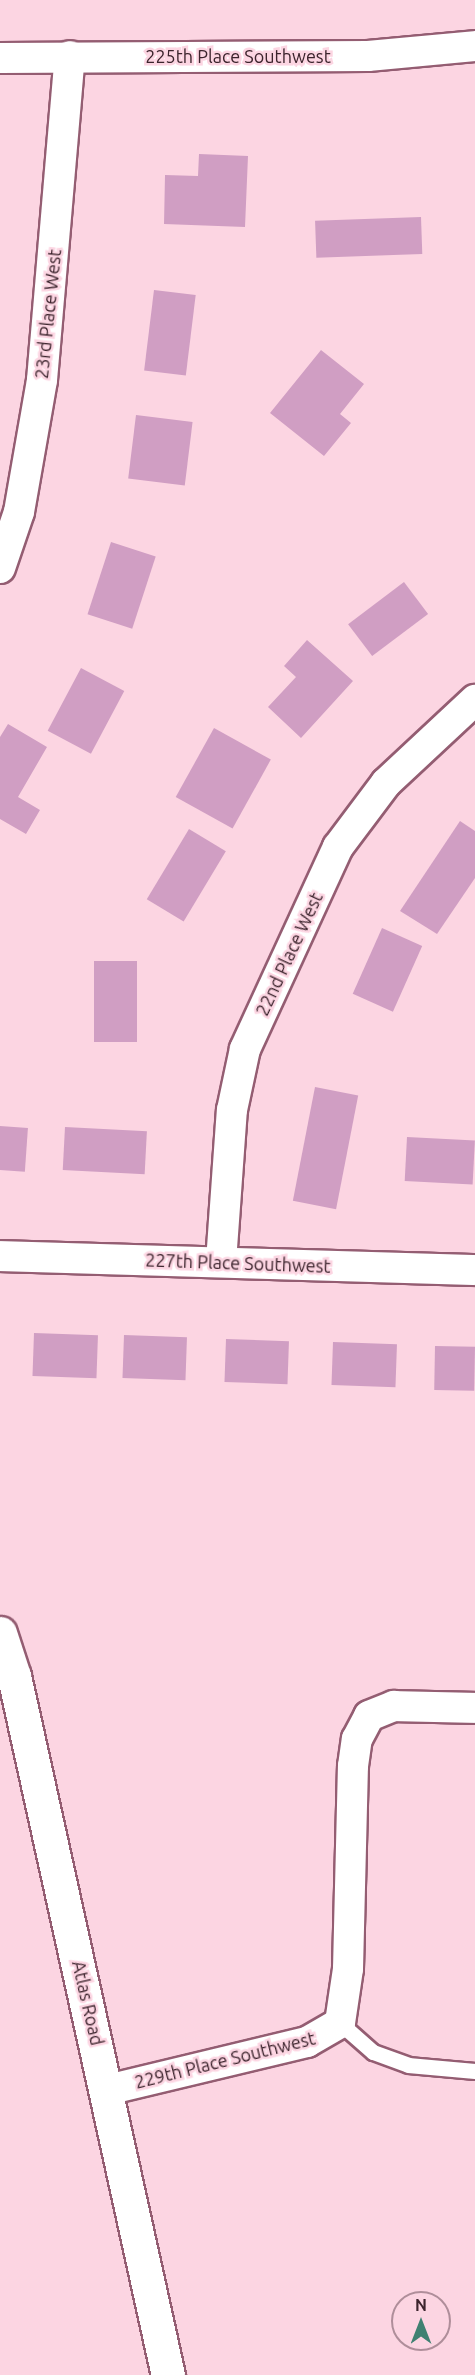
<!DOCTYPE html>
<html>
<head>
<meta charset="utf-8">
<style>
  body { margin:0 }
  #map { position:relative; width:475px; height:2375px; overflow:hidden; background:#fcd5e2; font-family:Ubuntu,sans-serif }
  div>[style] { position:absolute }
  .building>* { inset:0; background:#d09ec3; transform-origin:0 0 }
  .roads { filter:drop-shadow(2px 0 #945d72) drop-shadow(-2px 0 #945d72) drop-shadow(0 2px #945d72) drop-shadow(0 -2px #945d72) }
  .service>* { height:15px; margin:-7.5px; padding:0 7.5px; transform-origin:7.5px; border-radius:7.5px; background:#fff }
  .minor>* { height:30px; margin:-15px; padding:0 15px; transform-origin:15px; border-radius:15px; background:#fff }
  .secondary>* { height:33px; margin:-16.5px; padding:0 16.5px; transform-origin:16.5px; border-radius:16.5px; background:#fff }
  span { translate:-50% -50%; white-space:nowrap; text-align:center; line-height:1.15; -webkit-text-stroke:5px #fcd5e2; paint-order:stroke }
  .street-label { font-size:18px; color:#3c242d }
  .north { position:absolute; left:391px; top:2291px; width:60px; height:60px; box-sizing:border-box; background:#fcd5e2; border:2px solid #af8e9a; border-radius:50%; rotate:0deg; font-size:16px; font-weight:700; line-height:24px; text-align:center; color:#3c242d }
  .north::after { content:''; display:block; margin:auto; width:21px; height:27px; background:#408172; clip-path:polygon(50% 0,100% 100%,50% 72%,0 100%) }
</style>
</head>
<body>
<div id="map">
  <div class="building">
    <div style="clip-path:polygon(199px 154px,248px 156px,245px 227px,164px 224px,165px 175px,198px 176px)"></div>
    <div style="left:421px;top:217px;width:37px;height:106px;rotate:88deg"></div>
    <div style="left:154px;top:290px;width:42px;height:81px;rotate:7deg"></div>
    <div style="clip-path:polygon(321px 350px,364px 384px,340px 414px,351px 423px,324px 456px,270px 413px)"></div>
    <div style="left:136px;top:415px;width:57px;height:64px;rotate:7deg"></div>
    <div style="left:111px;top:542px;width:47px;height:76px;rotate:18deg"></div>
    <div style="left:404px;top:582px;width:40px;height:70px;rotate:53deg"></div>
    <div style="clip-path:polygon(307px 640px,353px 681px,301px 738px,268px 707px,296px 677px,284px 666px)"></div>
    <div style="left:81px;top:668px;width:49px;height:71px;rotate:28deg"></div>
    <div style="clip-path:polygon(8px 724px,47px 747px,18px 797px,40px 810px,26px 834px,0 819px,0 737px)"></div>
    <div style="left:214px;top:728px;width:65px;height:79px;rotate:29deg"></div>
    <div style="clip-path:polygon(460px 821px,475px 831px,475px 878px,437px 934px,400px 911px)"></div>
    <div style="left:189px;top:829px;width:43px;height:82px;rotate:31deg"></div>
    <div style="left:382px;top:928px;width:44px;height:72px;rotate:24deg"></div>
    <div style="left:94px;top:961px;width:43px;height:81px"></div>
    <div style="left:315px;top:1087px;width:44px;height:116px;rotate:11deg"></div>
    <div style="left:0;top:1126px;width:28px;height:44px;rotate:4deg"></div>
    <div style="left:65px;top:1127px;width:82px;height:43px;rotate:3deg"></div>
    <div style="left:407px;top:1137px;width:68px;height:44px;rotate:3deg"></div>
    <div style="left:34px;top:1333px;width:64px;height:43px;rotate:2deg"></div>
    <div style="left:124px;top:1335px;width:63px;height:43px;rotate:2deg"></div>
    <div style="left:226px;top:1339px;width:63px;height:43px;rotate:2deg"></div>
    <div style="left:333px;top:1342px;width:64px;height:43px;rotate:2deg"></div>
    <div style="left:435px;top:1346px;width:40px;height:44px;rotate:1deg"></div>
  </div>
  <div class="roads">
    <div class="service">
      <div style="left:340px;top:2023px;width:44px;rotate:41.3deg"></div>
      <div style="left:373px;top:2052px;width:37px;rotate:20deg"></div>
      <div style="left:408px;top:2065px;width:67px;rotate:5.1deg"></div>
    </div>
    <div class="minor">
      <div style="left:0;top:58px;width:368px;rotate:-0.3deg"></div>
      <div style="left:368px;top:56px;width:107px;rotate:-5.3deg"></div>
      <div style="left:0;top:568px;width:59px;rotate:-71.3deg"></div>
      <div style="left:19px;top:512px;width:134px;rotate:-80.1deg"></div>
      <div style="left:42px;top:380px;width:325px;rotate:-85.1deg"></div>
      <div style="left:0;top:1256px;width:475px;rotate:1.7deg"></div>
      <div style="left:221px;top:1262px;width:152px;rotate:-85.9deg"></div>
      <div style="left:232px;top:1110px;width:62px;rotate:-78deg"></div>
      <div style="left:245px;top:1049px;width:222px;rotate:-65.3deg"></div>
      <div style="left:338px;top:847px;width:80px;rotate:-53.1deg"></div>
      <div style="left:386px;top:783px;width:122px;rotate:-43deg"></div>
      <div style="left:107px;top:2090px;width:206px;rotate:-13.5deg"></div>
      <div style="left:307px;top:2042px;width:38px;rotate:-30deg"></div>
      <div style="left:340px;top:2023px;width:55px;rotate:-81.6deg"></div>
      <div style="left:348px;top:1969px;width:203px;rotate:-88.6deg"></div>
      <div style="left:353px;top:1766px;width:27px;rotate:-82deg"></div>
      <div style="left:357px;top:1739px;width:26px;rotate:-62deg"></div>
      <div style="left:369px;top:1716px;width:27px;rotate:-22deg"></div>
      <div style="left:394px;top:1706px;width:81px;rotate:1.4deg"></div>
    </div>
    <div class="secondary">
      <div style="left:0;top:1633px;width:45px;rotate:72deg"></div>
      <div style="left:14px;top:1676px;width:716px;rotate:77.58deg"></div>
    </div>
  </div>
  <div class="street-label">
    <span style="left:238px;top:56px">225th Place Southwest</span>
    <span style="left:48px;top:314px;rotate:-84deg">23rd Place West</span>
    <span style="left:289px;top:954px;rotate:-65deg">22nd Place West</span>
    <span style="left:238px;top:1263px;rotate:2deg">227th Place Southwest</span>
    <span style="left:88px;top:2003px;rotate:77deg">Atlas Road</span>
    <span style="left:225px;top:2060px;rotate:-14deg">229th Place Southwest</span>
  </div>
  <div class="north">N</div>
</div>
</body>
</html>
